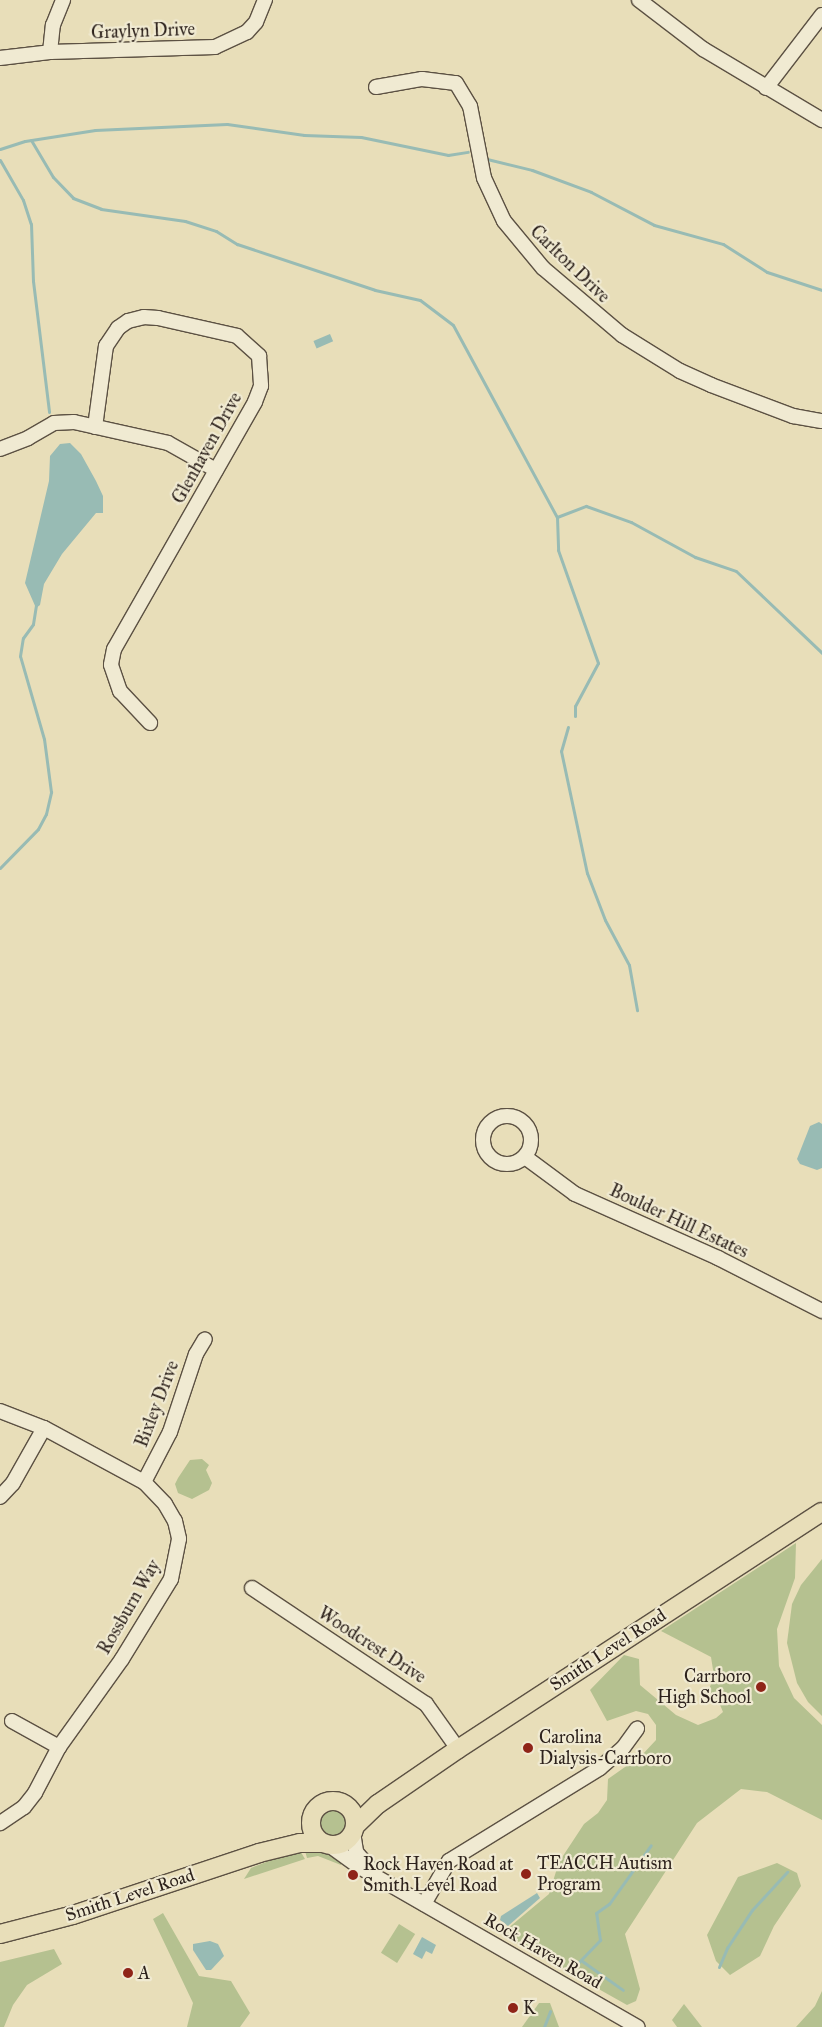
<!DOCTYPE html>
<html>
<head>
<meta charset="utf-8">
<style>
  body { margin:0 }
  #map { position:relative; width:822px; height:2027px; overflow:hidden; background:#e8deb9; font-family:"IM FELL Great Primer",serif }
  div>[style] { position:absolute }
  .green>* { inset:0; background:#b5c190; transform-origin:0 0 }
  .round { border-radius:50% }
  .water>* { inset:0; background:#98bbb4; transform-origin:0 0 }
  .stream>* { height:3px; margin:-1.5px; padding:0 1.5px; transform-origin:1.5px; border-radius:1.5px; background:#98bbb4 }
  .roads { filter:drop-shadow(1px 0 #5c5143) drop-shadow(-1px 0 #5c5143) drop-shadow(0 1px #5c5143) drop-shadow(0 -1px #5c5143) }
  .minor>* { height:14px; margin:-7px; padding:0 7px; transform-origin:7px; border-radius:7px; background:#f0ead2 }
  .minor>.ring { margin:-7px; padding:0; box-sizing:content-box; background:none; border:14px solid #f0ead2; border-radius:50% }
  .major>* { height:18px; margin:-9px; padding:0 9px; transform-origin:9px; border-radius:9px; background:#e8deb9 }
  .major>.ring { margin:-9px; padding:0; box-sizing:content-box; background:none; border:18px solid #e8deb9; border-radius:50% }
  .dots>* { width:14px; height:14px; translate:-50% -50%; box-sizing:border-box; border:2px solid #f0ead2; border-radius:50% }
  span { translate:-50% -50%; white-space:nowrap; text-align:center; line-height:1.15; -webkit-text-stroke:4.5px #f0ead2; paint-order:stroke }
  .street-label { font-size:18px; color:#2d221c }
  .poi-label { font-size:18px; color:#2d221c }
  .right { translate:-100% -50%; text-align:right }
  .left { translate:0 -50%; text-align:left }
</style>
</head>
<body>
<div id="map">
  <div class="green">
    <div style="clip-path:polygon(202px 1459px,209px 1465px,206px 1470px,212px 1483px,209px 1490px,192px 1499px,178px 1493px,175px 1484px,178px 1478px,190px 1460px)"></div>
    <div style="clip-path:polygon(796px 1543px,795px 1578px,777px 1629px,779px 1666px,794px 1698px,822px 1725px,822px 1820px,767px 1792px,741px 1789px,697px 1823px,625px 1934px,640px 1989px,636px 2001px,627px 2005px,501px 1934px,549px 1894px,559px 1862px,584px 1824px,598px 1813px,607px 1800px,608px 1779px,642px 1755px,656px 1740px,656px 1725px,648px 1714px,636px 1711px,607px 1721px,590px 1690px,624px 1655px,639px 1659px,640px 1685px,676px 1715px,698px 1725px,716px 1718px,723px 1712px,718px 1700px,708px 1692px,714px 1676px,711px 1657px,661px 1631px)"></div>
    <div style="clip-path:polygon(822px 1559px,822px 1716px,808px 1702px,797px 1683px,787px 1643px,792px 1604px,801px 1585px)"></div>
    <div class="round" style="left:320px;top:1810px;width:26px;height:26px"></div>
    <div style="clip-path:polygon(321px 1846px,342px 1860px,341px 1865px,318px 1856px,307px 1858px,305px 1851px)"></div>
    <div style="clip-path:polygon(299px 1849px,305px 1859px,244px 1879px,251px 1868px)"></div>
    <div style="clip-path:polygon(777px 1863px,797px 1873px,801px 1886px,774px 1926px,760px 1956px,730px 1975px,716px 1961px,707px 1935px,738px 1877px)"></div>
    <div style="clip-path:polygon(163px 1913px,199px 1976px,231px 1981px,250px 2013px,240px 2027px,187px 2027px,193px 2003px,153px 1919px)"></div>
    <div style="left:399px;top:1924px;width:19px;height:34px;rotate:32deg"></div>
    <div style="clip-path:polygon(54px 1949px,62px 1964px,27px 1985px,13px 2005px,4px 2027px,0 2027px,0 1962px)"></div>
    <div style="clip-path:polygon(822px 1991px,822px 2027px,796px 2027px,815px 2006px)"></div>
    <div style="clip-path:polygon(539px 2003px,550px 2003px,559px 2027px,522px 2027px)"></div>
    <div style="clip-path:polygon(684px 2004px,702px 2027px,677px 2027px,672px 2020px)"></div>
  </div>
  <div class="water">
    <div style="left:330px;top:334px;width:8px;height:18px;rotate:67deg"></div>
    <div style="clip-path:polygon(70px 443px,81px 454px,96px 481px,103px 496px,103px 513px,96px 513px,62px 554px,44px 584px,40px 605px,36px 608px,25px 583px,49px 481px,50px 456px,60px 444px)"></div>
    <div style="clip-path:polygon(819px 1122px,822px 1124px,822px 1168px,817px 1170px,800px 1164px,797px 1159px,810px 1126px)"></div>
    <div style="clip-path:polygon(537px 1893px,540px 1898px,508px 1926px,500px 1920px,501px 1916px)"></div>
    <div style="clip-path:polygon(422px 1937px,436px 1945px,432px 1954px,426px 1951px,422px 1959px,413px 1954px)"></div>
    <div style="clip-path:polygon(210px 1941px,218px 1944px,224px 1956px,211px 1970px,206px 1970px,193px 1950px,193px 1944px)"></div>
  </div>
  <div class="stream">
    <div style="left:31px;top:140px;width:43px;rotate:59.3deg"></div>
    <div style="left:53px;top:177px;width:29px;rotate:46deg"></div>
    <div style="left:73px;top:198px;width:30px;rotate:21deg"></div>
    <div style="left:101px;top:209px;width:85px;rotate:8.1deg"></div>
    <div style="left:185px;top:221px;width:33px;rotate:18deg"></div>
    <div style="left:216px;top:231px;width:25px;rotate:32deg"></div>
    <div style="left:237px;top:244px;width:145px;rotate:18.4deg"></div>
    <div style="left:375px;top:290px;width:46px;rotate:12.5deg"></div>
    <div style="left:420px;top:300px;width:41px;rotate:37.1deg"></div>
    <div style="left:453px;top:325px;width:218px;rotate:61.6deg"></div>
    <div style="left:557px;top:517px;width:33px;rotate:88deg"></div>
    <div style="left:558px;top:550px;width:120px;rotate:70.5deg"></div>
    <div style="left:598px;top:663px;width:49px;rotate:118.1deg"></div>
    <div style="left:575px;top:706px;width:10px;rotate:90deg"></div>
    <div style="left:0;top:149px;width:26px;rotate:-18deg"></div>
    <div style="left:25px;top:141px;width:71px;rotate:-8.9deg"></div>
    <div style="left:95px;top:130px;width:132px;rotate:-2.6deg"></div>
    <div style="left:227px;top:124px;width:78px;rotate:8.1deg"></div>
    <div style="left:304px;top:135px;width:57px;rotate:2deg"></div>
    <div style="left:361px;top:137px;width:89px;rotate:11.7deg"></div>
    <div style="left:448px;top:155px;width:20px;rotate:-9deg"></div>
    <div style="left:487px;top:159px;width:46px;rotate:13.7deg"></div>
    <div style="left:532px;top:170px;width:63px;rotate:20.4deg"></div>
    <div style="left:591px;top:192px;width:71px;rotate:27.6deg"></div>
    <div style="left:654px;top:225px;width:72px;rotate:15.4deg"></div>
    <div style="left:723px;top:244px;width:52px;rotate:32.5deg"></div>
    <div style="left:767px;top:272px;width:58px;rotate:18.1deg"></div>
    <div style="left:0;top:160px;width:46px;rotate:60.1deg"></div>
    <div style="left:23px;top:200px;width:25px;rotate:72deg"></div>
    <div style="left:31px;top:224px;width:57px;rotate:88deg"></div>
    <div style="left:33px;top:281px;width:132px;rotate:83deg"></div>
    <div style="left:557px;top:517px;width:31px;rotate:-21deg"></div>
    <div style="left:586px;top:506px;width:48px;rotate:19.6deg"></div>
    <div style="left:631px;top:522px;width:73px;rotate:28.7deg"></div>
    <div style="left:695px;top:557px;width:43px;rotate:18.9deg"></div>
    <div style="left:736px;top:571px;width:119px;rotate:43.6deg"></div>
    <div style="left:568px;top:727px;width:25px;rotate:106deg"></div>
    <div style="left:561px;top:751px;width:125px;rotate:78deg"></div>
    <div style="left:587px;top:873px;width:50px;rotate:69deg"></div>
    <div style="left:605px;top:920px;width:51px;rotate:61.9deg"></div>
    <div style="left:629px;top:965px;width:46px;rotate:79.9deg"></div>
    <div style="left:0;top:868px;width:54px;rotate:-45.7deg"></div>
    <div style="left:38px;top:829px;width:17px;rotate:-62deg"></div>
    <div style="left:46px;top:814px;width:23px;rotate:-77deg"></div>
    <div style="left:51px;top:792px;width:53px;rotate:-97.5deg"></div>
    <div style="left:44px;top:739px;width:86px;rotate:-106.1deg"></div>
    <div style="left:20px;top:656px;width:18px;rotate:-81deg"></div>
    <div style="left:23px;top:638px;width:17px;rotate:-54deg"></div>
    <div style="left:33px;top:624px;width:20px;rotate:-81deg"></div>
    <div style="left:582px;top:1961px;width:50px;rotate:35.3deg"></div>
    <div style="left:576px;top:1965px;width:35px;rotate:-46deg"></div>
    <div style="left:600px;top:1940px;width:27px;rotate:-98deg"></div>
    <div style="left:596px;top:1913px;width:16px;rotate:-35deg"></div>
    <div style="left:609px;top:1904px;width:72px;rotate:-54.6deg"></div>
    <div style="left:719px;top:1967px;width:21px;rotate:-67deg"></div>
    <div style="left:727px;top:1948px;width:45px;rotate:-56.7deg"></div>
    <div style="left:752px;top:1910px;width:52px;rotate:-47.4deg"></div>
    <div style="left:544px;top:2027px;width:17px;rotate:-69deg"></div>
  </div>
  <div class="roads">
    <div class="minor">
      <div style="left:639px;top:0;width:81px;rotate:37.4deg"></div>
      <div style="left:703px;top:49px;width:139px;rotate:30.8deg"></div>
      <div style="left:50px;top:52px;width:27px;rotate:-84deg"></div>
      <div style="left:53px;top:25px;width:27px;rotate:-68deg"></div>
      <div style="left:0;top:58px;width:50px;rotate:-6.8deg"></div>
      <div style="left:50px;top:52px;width:165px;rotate:-1.7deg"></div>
      <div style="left:215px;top:47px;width:35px;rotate:-25deg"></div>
      <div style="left:247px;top:32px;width:13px;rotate:-48deg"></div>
      <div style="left:256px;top:22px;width:24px;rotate:-68deg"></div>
      <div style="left:376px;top:87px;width:47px;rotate:-9.9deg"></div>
      <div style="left:422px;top:79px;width:34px;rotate:7deg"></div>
      <div style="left:456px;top:83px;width:27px;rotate:59deg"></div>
      <div style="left:470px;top:106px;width:73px;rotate:79deg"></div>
      <div style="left:484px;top:178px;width:47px;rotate:65.1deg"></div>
      <div style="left:504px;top:221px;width:61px;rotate:50.3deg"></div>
      <div style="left:543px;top:268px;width:104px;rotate:40.3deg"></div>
      <div style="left:622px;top:335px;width:68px;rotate:31.8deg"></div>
      <div style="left:680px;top:371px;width:34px;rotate:24deg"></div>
      <div style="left:711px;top:385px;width:88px;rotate:20.7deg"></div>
      <div style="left:793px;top:416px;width:29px;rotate:10deg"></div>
      <div style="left:766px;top:88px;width:92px;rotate:-52.5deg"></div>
      <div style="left:95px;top:427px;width:82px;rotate:-82.3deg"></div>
      <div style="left:106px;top:346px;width:22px;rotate:-56deg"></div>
      <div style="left:118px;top:328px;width:12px;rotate:-35deg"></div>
      <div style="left:128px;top:321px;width:16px;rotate:-14deg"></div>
      <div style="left:144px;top:317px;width:14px;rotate:4deg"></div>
      <div style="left:158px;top:318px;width:81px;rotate:12.8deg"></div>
      <div style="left:237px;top:336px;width:30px;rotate:42deg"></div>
      <div style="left:259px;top:356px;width:30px;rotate:86deg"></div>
      <div style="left:261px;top:386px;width:17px;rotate:111deg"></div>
      <div style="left:255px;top:402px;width:284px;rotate:119.7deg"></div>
      <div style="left:114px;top:649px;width:16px;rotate:101deg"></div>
      <div style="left:111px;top:665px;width:28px;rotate:71deg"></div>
      <div style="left:120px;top:691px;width:44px;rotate:46.8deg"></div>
      <div style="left:0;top:449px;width:30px;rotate:-21deg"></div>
      <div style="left:28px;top:438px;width:30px;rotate:-30deg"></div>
      <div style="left:54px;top:423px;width:20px;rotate:-3deg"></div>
      <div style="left:74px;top:422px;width:96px;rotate:12.6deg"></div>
      <div style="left:168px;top:443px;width:55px;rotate:29.4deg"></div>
      <div class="ring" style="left:483px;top:1116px;width:34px;height:34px"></div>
      <div style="left:525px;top:1157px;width:62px;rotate:36.5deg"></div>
      <div style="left:575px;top:1194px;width:157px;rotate:24.1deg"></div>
      <div style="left:718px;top:1258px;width:117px;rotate:27deg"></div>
      <div style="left:0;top:1411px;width:47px;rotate:21.1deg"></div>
      <div style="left:44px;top:1428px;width:114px;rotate:28.4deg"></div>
      <div style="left:144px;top:1482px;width:30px;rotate:46deg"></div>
      <div style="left:165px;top:1504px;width:20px;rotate:60deg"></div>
      <div style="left:175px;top:1521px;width:18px;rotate:77deg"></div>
      <div style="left:179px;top:1539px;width:41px;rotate:101.3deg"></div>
      <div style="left:171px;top:1579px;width:94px;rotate:121.5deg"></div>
      <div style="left:122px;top:1659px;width:108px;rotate:125.6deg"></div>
      <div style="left:59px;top:1747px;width:52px;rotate:117.6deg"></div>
      <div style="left:35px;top:1793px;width:18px;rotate:128deg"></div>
      <div style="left:24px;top:1807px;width:29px;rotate:146deg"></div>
      <div style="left:144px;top:1482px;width:56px;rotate:-62.5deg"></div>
      <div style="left:170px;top:1432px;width:82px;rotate:-71.6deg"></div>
      <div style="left:196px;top:1354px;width:17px;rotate:-59deg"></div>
      <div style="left:0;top:1497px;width:19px;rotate:-47deg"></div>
      <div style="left:13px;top:1483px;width:63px;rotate:-60.6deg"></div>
      <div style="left:252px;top:1588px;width:209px;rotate:33.7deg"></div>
      <div style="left:426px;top:1704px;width:55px;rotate:54.6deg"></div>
      <div style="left:12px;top:1721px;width:54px;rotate:29deg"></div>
      <div style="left:353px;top:1832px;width:20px;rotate:81deg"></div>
      <div style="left:356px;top:1852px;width:20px;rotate:49deg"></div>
      <div style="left:329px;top:1845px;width:39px;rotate:36deg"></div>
      <div style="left:361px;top:1868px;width:319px;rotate:29.9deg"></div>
      <div style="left:424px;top:1904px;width:50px;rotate:-59.8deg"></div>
      <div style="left:449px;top:1861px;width:177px;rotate:-31.6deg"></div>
      <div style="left:600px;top:1768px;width:30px;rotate:-41deg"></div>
      <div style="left:623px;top:1748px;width:24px;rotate:-54deg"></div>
    </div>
    <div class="major">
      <div class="ring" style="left:311px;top:1801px;width:26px;height:26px"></div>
      <div style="left:355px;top:1826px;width:32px;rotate:-44deg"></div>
      <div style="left:378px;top:1804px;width:97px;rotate:-34.5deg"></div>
      <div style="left:458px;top:1749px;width:434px;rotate:-33.1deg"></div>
      <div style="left:0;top:1934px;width:75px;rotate:-14.6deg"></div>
      <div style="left:73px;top:1915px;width:196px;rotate:-18.4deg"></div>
      <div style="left:259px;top:1853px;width:42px;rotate:-13.7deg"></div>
      <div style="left:300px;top:1843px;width:22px"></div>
    </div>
  </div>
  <div class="dots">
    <div style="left:761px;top:1687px;background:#8f2418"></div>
    <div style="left:528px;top:1748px;background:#8f2418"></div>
    <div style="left:526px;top:1874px;background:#8f2418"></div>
    <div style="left:353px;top:1875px;background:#8f2418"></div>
    <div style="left:128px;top:1973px;background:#8f2418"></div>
    <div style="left:513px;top:2008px;background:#8f2418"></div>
  </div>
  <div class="street-label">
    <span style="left:143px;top:31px;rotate:-2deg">Graylyn Drive</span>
    <span style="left:570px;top:264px;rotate:44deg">Carlton Drive</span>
    <span style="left:207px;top:448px;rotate:-61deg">Glenhaven Drive</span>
    <span style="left:679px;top:1221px;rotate:25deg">Boulder Hill Estates</span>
    <span style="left:157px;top:1404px;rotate:-69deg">Bixley Drive</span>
    <span style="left:129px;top:1607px;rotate:-60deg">Rossburn Way</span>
    <span style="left:372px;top:1645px;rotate:33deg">Woodcrest Drive</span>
    <span style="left:608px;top:1650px;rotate:-33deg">Smith Level Road</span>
    <span style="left:130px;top:1895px;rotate:-18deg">Smith Level Road</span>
    <span style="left:543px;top:1951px;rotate:30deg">Rock Haven Road</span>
  </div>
  <div class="poi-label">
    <span class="right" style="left:751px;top:1687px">Carrboro<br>High School</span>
    <span class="left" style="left:539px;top:1748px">Carolina<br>Dialysis-Carrboro</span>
    <span class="left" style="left:537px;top:1874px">TEACCH Autism<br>Program</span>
    <span class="left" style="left:363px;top:1875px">Rock Haven Road at<br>Smith Level Road</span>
    <span class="left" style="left:138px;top:1973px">A</span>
    <span class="left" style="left:523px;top:2008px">K</span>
  </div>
</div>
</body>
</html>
